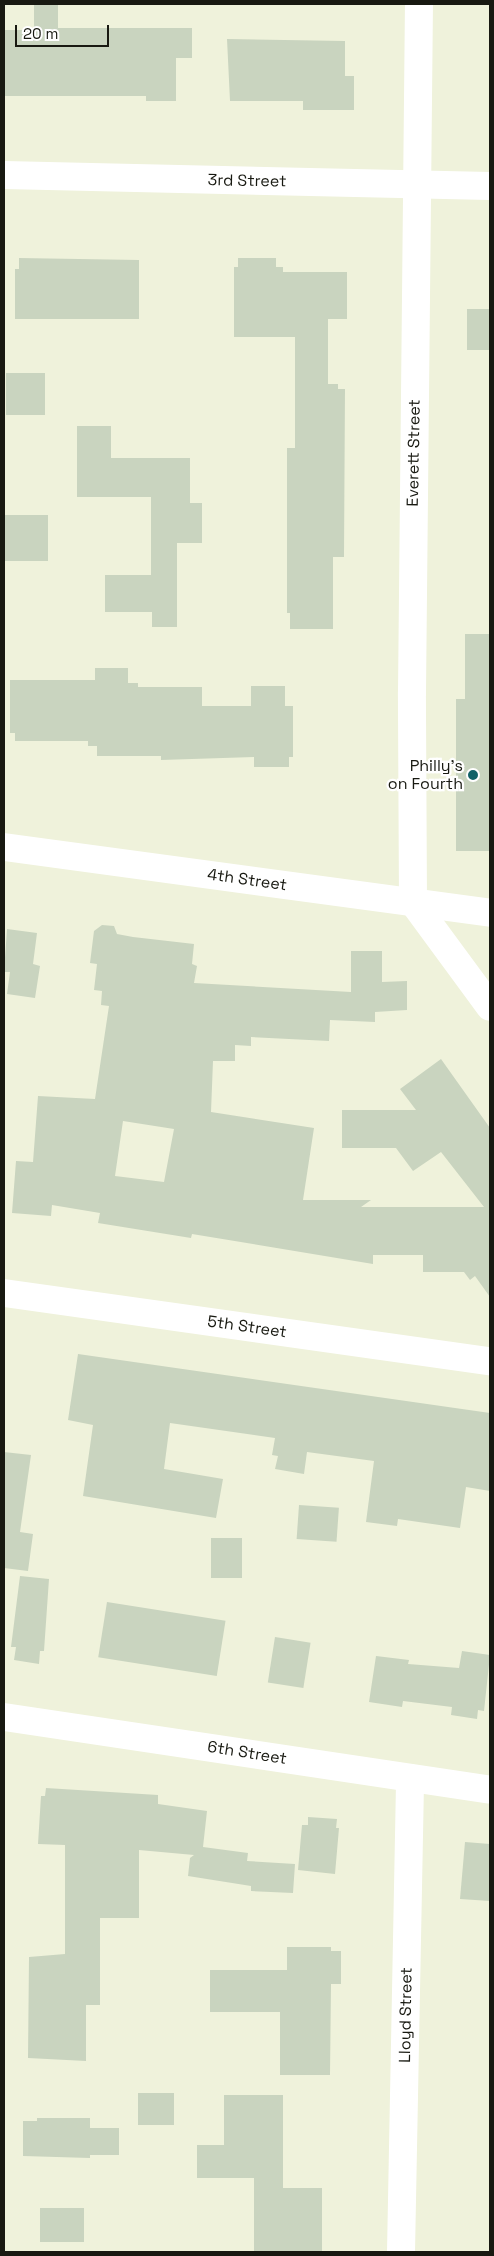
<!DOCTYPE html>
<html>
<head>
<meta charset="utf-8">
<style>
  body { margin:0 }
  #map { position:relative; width:494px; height:2256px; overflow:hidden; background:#eff2db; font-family:"Space Grotesk",sans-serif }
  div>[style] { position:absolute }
  .building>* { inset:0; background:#c9d4bf; transform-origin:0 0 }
  .minor>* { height:28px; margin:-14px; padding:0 14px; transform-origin:14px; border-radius:14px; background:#fff }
  .tertiary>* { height:28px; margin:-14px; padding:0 14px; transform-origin:14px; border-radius:14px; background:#fff }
  .secondary>* { height:28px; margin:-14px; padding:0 14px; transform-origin:14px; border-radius:14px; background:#fff }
  .dots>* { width:14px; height:14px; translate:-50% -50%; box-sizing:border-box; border:2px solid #fff; border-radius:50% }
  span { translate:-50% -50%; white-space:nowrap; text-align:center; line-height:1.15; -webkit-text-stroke:4.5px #fff; paint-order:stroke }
  .street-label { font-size:16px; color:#181911 }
  .poi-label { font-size:16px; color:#181911 }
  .right { translate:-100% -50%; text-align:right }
  .frame { position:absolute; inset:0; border:5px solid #181911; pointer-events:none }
  .scale { position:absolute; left:15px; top:25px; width:94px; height:22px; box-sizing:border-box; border:2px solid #181911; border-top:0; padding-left:6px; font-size:15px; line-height:18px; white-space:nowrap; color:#181911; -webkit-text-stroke:4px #fff; paint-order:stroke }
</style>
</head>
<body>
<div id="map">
  <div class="building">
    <div style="clip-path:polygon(34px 4px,58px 4px,58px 28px,192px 28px,192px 58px,176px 58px,176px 101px,146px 101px,146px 96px,4px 96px,4px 30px,34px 30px)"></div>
    <div style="clip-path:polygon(227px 39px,345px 41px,345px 76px,354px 76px,354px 110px,303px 110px,303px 101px,230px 101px)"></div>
    <div style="clip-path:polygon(19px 258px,139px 260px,139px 319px,15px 319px,15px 269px,19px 269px)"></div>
    <div style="clip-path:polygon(238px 258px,276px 258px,276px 267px,283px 267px,283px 272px,347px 272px,347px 319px,328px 319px,328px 384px,338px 384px,338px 389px,345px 389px,344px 557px,333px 557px,333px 629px,290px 629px,290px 613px,287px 613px,287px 448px,295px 448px,295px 337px,234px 337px,234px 267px,238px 267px)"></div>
    <div style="left:467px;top:309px;width:23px;height:41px"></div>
    <div style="left:6px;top:373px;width:39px;height:42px"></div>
    <div style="clip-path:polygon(77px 426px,111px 426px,111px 458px,190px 458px,190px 503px,202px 503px,202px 543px,177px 543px,177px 627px,152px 627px,152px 612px,105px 612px,105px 575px,151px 575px,151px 497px,77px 497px)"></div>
    <div style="left:4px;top:515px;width:44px;height:46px"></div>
    <div style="clip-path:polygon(465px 634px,490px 634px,490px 851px,456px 851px,456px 699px,465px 699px)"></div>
    <div style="clip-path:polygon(95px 668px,128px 668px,128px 683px,138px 683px,138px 687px,202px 687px,202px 706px,251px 706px,251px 686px,285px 686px,285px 706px,293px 706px,293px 757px,289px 757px,289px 767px,254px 767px,254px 757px,161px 760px,161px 756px,97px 756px,97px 746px,88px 746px,88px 741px,15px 741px,15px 733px,10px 733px,10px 680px,95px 680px)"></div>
    <div style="clip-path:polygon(evenodd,102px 925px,114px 926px,117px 934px,133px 937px,194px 944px,192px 964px,197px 966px,194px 983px,351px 992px,351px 951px,382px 951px,382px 982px,407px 981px,407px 1010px,375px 1012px,375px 1022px,330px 1020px,329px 1041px,251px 1037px,251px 1046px,235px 1045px,235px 1061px,213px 1061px,211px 1112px,314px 1128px,303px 1200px,371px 1200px,361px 1207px,484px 1207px,441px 1152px,413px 1171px,396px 1148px,342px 1148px,342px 1110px,416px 1110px,400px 1089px,441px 1059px,490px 1128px,490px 1297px,475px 1276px,470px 1280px,464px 1272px,423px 1272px,423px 1255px,373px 1255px,373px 1264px,192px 1234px,191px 1238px,98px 1223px,100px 1213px,52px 1205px,51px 1216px,12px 1213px,16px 1161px,33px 1162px,38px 1096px,95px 1099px,109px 1006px,101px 1005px,102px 991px,94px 990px,97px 964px,90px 963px,94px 931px,102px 925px,123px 1121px,174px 1129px,164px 1182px,115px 1176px,123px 1121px)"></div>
    <div style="clip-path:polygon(7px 929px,37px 933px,33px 964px,40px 966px,35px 998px,7px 994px,10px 972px,4px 972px)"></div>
    <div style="clip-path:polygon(78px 1354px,490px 1413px,490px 1491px,466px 1487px,460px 1528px,398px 1519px,397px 1526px,366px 1522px,374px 1461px,307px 1452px,304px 1474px,275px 1469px,278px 1456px,272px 1455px,275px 1438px,170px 1423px,164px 1469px,223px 1479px,216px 1518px,83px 1496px,93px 1425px,68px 1420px)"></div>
    <div style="clip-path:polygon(4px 1452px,31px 1455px,20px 1532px,33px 1534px,28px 1571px,4px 1568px)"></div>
    <div style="left:299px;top:1505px;width:40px;height:34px;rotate:4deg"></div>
    <div style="left:211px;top:1538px;width:31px;height:40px"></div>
    <div style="clip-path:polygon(20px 1576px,49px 1579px,44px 1651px,40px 1651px,39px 1664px,14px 1660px,16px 1647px,11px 1647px)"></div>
    <div style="left:107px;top:1602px;width:120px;height:56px;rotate:9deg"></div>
    <div style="left:275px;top:1637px;width:36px;height:46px;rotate:9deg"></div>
    <div style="clip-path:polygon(462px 1651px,490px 1655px,484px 1711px,478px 1710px,477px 1719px,451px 1715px,452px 1707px,403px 1701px,402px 1707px,369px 1702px,376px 1656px,409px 1660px,408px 1664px,459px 1668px)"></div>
    <div style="clip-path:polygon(46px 1788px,158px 1795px,158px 1804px,207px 1811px,203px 1847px,248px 1853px,247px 1861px,295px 1864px,293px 1893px,251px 1891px,251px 1886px,188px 1876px,190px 1858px,194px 1855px,139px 1850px,139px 1918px,100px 1918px,100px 2005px,86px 2005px,86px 2061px,28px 2058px,29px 1957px,65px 1954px,65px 1845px,38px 1844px,41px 1796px,45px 1796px)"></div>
    <div style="clip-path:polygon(308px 1817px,337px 1819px,336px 1828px,339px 1828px,335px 1874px,298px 1870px,302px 1825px,308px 1825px)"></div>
    <div style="clip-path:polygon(465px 1842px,490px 1844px,490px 1901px,460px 1899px)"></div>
    <div style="clip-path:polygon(287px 1947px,331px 1947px,331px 1951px,341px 1951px,341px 1984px,331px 1984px,330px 2075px,280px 2075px,280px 2012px,210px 2012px,210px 1970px,287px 1970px)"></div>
    <div style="left:138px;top:2093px;width:36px;height:32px"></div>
    <div style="clip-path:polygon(224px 2095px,283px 2095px,283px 2188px,322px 2188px,322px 2252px,254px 2252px,254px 2178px,197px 2178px,197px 2145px,224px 2145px)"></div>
    <div style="clip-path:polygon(37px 2118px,90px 2118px,90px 2128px,119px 2128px,119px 2155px,90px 2155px,90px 2158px,23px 2156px,23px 2121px,37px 2121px)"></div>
    <div style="left:40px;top:2208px;width:44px;height:34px"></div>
  </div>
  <div class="minor">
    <div style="left:4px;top:175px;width:486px;rotate:1.3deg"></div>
    <div style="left:413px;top:902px;width:210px;rotate:-90.3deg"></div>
    <div style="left:412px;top:692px;width:688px;rotate:-89.42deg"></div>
    <div style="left:4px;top:1293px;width:491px;rotate:8deg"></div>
    <div style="left:401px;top:2252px;width:474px;rotate:-88.9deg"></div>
  </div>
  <div class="tertiary">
    <div style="left:4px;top:847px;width:490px;rotate:7.7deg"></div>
    <div style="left:413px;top:902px;width:130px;rotate:53.7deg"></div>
  </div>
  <div class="secondary">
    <div style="left:4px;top:1717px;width:491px;rotate:8.5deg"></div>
  </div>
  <div class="dots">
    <div style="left:473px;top:775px;background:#126268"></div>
  </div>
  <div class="street-label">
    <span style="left:247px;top:181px;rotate:1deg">3rd Street</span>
    <span style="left:414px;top:453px;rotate:-89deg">Everett Street</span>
    <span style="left:247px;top:880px;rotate:8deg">4th Street</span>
    <span style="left:247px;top:1327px;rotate:8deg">5th Street</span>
    <span style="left:247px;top:1753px;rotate:9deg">6th Street</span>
    <span style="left:406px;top:2015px;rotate:-89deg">Lloyd Street</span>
  </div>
  <div class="poi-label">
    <span class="right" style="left:463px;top:775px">Philly's<br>on Fourth</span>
  </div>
  <div class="frame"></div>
  <div class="scale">20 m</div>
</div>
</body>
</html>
